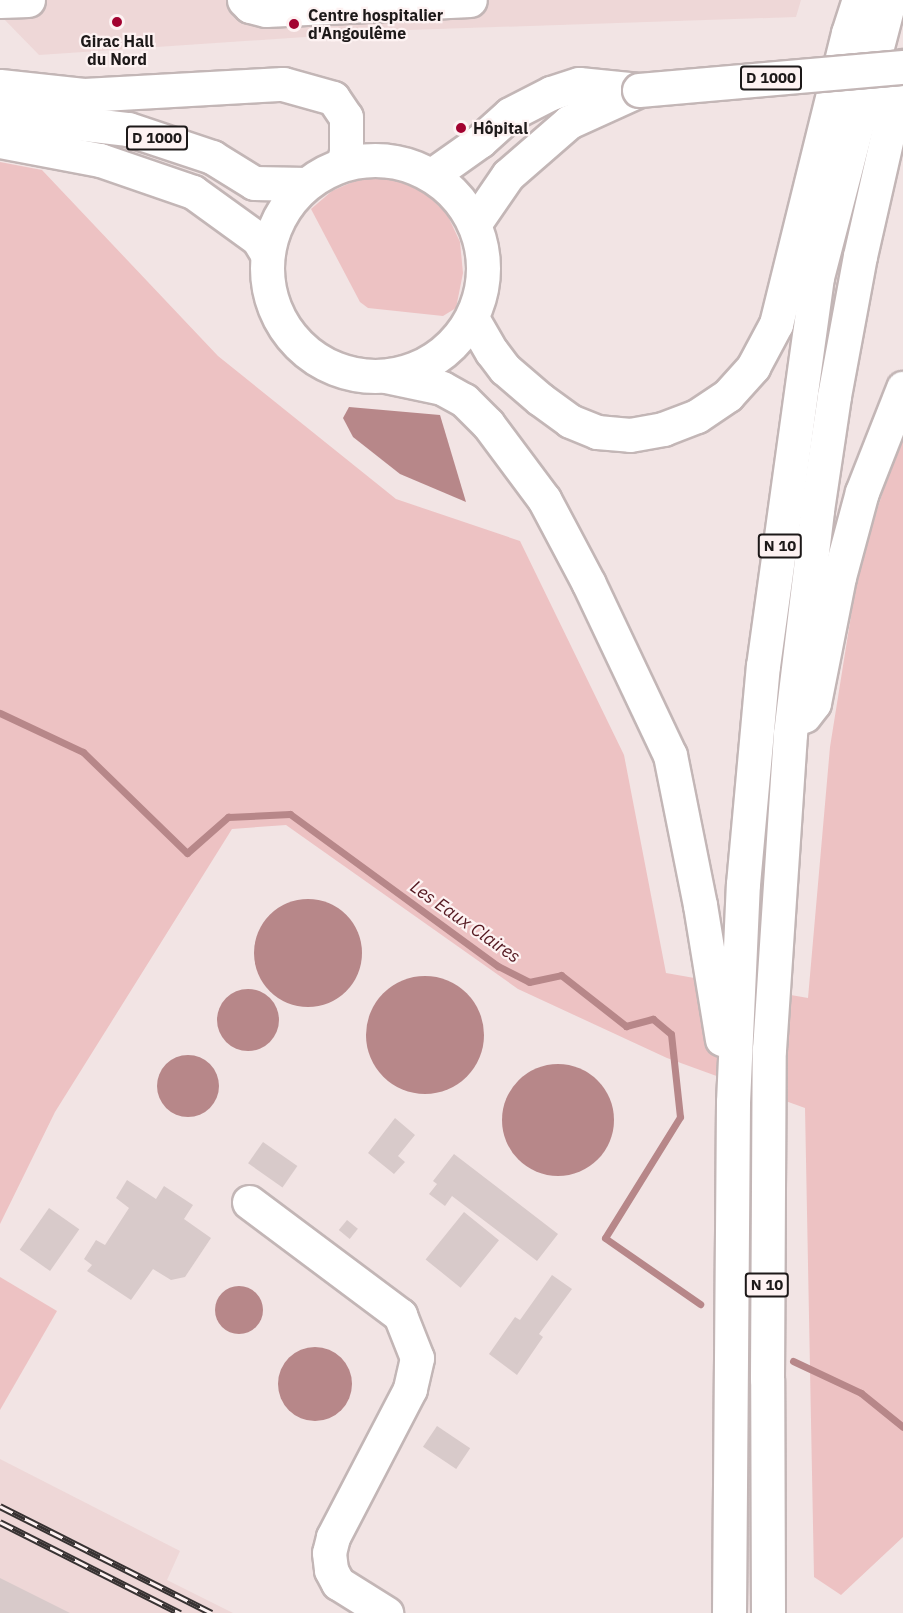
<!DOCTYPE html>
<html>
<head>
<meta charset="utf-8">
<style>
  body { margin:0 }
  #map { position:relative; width:903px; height:1613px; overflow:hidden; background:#f2e4e4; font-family:"IBM Plex Sans",sans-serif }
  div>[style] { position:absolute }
  .built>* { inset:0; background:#eed7d7 }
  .green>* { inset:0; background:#edc2c3 }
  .water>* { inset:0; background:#b78789 }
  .round { border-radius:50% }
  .stream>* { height:7px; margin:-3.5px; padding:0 3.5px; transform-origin:3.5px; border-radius:3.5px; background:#b78789 }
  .building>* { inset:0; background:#d8caca; transform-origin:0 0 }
  .roads { filter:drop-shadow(2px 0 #c3b6b6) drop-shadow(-2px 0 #c3b6b6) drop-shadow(0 2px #c3b6b6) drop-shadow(0 -2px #c3b6b6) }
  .minor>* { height:33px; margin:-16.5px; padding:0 16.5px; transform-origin:16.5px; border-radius:16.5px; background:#fff }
  .major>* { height:33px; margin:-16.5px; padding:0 16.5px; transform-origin:16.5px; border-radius:16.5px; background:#fff }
  .major>.ring { margin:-16.5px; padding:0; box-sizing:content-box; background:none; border:33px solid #fff; border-radius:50% }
  .highway>* { height:33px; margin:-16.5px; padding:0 16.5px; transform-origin:16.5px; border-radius:16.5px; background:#fff }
  .rail>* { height:7px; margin-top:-3.5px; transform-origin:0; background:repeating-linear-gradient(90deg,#fdf2f2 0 14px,#373232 0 28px); box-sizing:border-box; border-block:2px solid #373232 }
  .bridges { filter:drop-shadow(2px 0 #c3b6b6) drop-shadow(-2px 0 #c3b6b6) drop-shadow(0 2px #c3b6b6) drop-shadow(0 -2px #c3b6b6) }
  .major-bridge>* { height:33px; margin:-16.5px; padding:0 16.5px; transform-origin:16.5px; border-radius:16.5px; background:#fff }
  .dots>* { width:16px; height:16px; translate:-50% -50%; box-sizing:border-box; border:3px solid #fdf2f2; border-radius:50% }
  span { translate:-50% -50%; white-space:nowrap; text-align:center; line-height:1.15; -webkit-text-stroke:4.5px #fdf2f2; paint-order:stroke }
  .shield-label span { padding:2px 4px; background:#fdf2f2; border:2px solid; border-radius:4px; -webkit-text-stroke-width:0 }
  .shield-label { font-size:15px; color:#1d1919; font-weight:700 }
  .poi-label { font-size:16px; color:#1d1919; font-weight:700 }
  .left { translate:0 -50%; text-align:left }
  .water-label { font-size:18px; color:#53171f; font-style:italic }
</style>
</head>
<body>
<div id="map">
  <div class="built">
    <div style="clip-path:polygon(0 0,801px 0,796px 17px,408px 30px,39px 55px,3px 18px)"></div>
    <div style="clip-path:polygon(0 1459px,180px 1551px,167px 1580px,233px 1613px,0 1613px)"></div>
  </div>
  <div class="green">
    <div style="clip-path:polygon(0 162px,42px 170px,218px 356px,396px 499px,520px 541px,624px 755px,666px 973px,808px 998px,830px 747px,858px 572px,903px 426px,903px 1537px,841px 1595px,814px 1577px,805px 1108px,667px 1058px,518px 989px,286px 825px,232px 829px,55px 1112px,0 1224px)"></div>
    <div style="clip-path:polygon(374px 178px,399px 181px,423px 191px,447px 214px,460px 242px,463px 273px,456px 308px,443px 316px,368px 308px,360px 302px,311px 209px,332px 191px,355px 181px)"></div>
    <div style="clip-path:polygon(0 1277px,57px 1311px,0 1410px)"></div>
  </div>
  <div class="water">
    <div style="clip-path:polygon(349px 407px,440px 415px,466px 502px,400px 474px,353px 437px,343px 418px)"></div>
    <div class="round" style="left:254px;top:899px;width:108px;height:108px"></div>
    <div class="round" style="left:366px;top:976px;width:118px;height:118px"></div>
    <div class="round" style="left:217px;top:989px;width:62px;height:62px"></div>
    <div class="round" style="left:157px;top:1055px;width:62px;height:62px"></div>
    <div class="round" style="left:502px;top:1064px;width:112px;height:112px"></div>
    <div class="round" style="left:215px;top:1286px;width:48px;height:48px"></div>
    <div class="round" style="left:278px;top:1347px;width:74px;height:74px"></div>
  </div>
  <div class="stream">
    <div style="left:0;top:713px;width:92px;rotate:25.2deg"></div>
    <div style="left:83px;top:752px;width:145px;rotate:44.2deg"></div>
    <div style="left:187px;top:853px;width:55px;rotate:-41.3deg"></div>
    <div style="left:228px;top:817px;width:62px;rotate:-2.8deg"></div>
    <div style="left:290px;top:814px;width:258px;rotate:36.2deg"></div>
    <div style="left:498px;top:966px;width:35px;rotate:27deg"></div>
    <div style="left:529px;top:982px;width:33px;rotate:-12deg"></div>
    <div style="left:561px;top:975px;width:83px;rotate:38.1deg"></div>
    <div style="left:626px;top:1026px;width:28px;rotate:-15deg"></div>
    <div style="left:653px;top:1019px;width:23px;rotate:40deg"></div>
    <div style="left:671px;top:1034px;width:83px;rotate:83.8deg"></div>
    <div style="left:680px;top:1117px;width:142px;rotate:121.8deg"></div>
    <div style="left:605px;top:1238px;width:116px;rotate:34.8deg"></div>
    <div style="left:793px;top:1361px;width:75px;rotate:25.2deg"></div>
    <div style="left:861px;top:1393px;width:54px;rotate:39deg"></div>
  </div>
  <div class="building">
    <div style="clip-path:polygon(395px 1118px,415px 1135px,398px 1156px,405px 1162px,394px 1174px,368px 1153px)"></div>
    <div style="left:263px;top:1142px;width:42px;height:26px;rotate:35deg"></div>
    <div style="clip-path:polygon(454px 1154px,558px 1234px,537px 1261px,452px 1196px,445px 1206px,429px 1194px,437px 1184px,433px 1181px)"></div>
    <div style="clip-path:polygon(127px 1180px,156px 1199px,164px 1186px,193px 1205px,184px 1219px,211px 1238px,185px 1277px,171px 1280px,153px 1269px,131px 1300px,87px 1271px,92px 1265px,84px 1259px,96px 1240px,105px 1245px,129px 1208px,116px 1198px)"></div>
    <div style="left:49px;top:1208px;width:37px;height:51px;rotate:35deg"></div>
    <div style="left:464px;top:1212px;width:45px;height:61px;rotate:39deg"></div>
    <div style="left:347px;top:1220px;width:14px;height:13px;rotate:39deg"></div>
    <div style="clip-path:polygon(552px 1275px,572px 1289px,539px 1334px,543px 1337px,517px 1375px,489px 1354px,515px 1317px,520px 1320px)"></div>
    <div style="left:437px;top:1426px;width:40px;height:25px;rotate:34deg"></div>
    <div style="clip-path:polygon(0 1578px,70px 1613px,0 1613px)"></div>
  </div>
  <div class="roads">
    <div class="minor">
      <div style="left:244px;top:0;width:8px;rotate:45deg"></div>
      <div style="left:250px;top:6px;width:16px;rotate:14deg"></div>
      <div style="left:266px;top:10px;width:204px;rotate:-2.8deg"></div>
      <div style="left:0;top:1px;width:28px;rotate:-2deg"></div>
      <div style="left:0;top:86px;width:84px;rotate:6.1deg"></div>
      <div style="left:84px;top:95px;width:199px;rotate:-3.2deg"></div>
      <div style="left:283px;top:84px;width:52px;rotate:15.6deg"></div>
      <div style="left:333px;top:98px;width:23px;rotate:56deg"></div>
      <div style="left:346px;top:117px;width:35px;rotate:90deg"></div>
      <div style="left:346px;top:152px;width:12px;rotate:104deg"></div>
      <div style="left:249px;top:1202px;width:189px;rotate:36.8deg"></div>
      <div style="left:400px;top:1315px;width:46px;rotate:68.4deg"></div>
      <div style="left:417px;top:1358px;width:32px;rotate:103deg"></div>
      <div style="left:410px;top:1389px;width:167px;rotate:117.5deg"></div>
      <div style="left:333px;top:1537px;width:16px;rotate:104deg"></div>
      <div style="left:329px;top:1553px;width:17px;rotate:83deg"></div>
      <div style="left:331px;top:1570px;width:15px;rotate:62deg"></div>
      <div style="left:338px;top:1583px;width:57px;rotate:32deg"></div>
    </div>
    <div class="major">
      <div style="left:0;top:114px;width:129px;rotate:6.7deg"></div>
      <div style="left:128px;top:129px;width:89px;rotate:18.4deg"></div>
      <div style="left:212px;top:157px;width:49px;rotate:31.8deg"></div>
      <div style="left:254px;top:183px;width:52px;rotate:1.1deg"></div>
      <div style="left:0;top:141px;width:102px;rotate:10.8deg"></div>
      <div style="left:100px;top:160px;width:98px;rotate:19deg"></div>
      <div style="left:193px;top:192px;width:80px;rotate:35.9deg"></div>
      <div style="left:258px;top:239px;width:17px;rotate:59deg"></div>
      <div class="ring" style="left:267px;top:160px;width:183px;height:183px"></div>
      <div style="left:432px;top:175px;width:59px;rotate:-35.3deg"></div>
      <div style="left:480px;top:141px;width:40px;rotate:-42deg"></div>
      <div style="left:510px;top:114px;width:46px;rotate:-27.1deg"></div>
      <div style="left:551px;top:93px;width:29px;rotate:-18deg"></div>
      <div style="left:579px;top:84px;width:60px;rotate:5.7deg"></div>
      <div style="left:475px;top:223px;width:58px;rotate:-55.5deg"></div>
      <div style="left:508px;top:175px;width:81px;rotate:-41deg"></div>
      <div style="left:569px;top:122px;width:75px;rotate:-24.5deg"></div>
    </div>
    <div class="highway">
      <div style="left:472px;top:318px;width:39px;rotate:60deg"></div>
      <div style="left:492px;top:352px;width:21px;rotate:53deg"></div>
      <div style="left:505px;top:369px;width:46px;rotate:40.6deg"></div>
      <div style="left:540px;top:399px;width:37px;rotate:36deg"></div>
      <div style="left:570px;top:421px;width:29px;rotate:22deg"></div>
      <div style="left:597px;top:432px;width:33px;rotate:5deg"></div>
      <div style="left:630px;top:435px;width:34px;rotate:-10deg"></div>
      <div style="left:663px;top:429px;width:36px;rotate:-21deg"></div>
      <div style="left:697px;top:416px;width:37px;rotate:-34deg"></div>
      <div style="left:728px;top:395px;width:38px;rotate:-48deg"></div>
      <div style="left:753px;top:367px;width:49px;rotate:-61.9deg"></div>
      <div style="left:776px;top:324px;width:300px;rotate:-76.1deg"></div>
      <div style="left:848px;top:33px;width:35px;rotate:-72deg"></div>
      <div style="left:386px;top:376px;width:57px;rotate:12.1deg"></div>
      <div style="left:442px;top:388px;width:25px;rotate:29deg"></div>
      <div style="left:464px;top:400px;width:34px;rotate:45deg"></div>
      <div style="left:488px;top:424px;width:94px;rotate:53.3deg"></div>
      <div style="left:544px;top:499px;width:96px;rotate:62.1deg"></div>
      <div style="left:589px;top:584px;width:189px;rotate:64.7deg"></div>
      <div style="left:670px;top:755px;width:153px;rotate:78.7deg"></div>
      <div style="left:700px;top:905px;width:136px;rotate:80.7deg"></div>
      <div style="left:804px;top:716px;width:16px;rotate:-52deg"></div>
      <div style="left:814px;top:703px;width:128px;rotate:-78.8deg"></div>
      <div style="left:839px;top:577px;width:88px;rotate:-74.9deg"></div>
      <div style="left:862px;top:492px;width:112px;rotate:-68.5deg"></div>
      <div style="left:729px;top:1613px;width:511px;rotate:-89.55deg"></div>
      <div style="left:733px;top:1102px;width:218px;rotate:-87.4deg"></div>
      <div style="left:743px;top:884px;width:219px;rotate:-84.8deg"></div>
      <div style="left:763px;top:666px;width:393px;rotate:-82.1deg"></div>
      <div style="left:817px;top:277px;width:286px;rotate:-75.4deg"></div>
      <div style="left:768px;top:1613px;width:234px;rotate:-90.2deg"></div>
      <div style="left:767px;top:1379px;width:329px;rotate:-89.7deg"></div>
      <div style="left:769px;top:1050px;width:317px;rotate:-86.2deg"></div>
      <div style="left:790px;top:734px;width:226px;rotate:-83.1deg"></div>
      <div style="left:817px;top:510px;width:115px;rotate:-81.5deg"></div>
      <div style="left:834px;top:396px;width:142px;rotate:-79.5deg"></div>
      <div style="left:860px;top:256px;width:195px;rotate:-77.2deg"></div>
    </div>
  </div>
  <div class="rail">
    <div style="left:0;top:1506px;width:237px;rotate:26.8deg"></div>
    <div style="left:0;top:1522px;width:202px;rotate:26.8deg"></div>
  </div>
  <div class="bridges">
    <div class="major-bridge">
      <div style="left:639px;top:90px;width:265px;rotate:-5deg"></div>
    </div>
  </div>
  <div class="dots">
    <div style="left:117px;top:22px;background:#a20230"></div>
    <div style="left:294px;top:24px;background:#a20230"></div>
    <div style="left:461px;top:128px;background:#a20230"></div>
  </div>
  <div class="shield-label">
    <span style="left:771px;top:78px">D 1000</span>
    <span style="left:157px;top:138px">D 1000</span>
    <span style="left:780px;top:546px">N 10</span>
    <span style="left:767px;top:1285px">N 10</span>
  </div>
  <div class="poi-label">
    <span class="left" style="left:308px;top:24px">Centre hospitalier<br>d'Angoulême</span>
    <span style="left:117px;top:50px">Girac Hall<br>du Nord</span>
    <span class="left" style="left:473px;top:128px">Hôpital</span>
  </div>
  <div class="water-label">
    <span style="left:465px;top:922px;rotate:35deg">Les Eaux Claires</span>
  </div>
</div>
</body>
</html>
